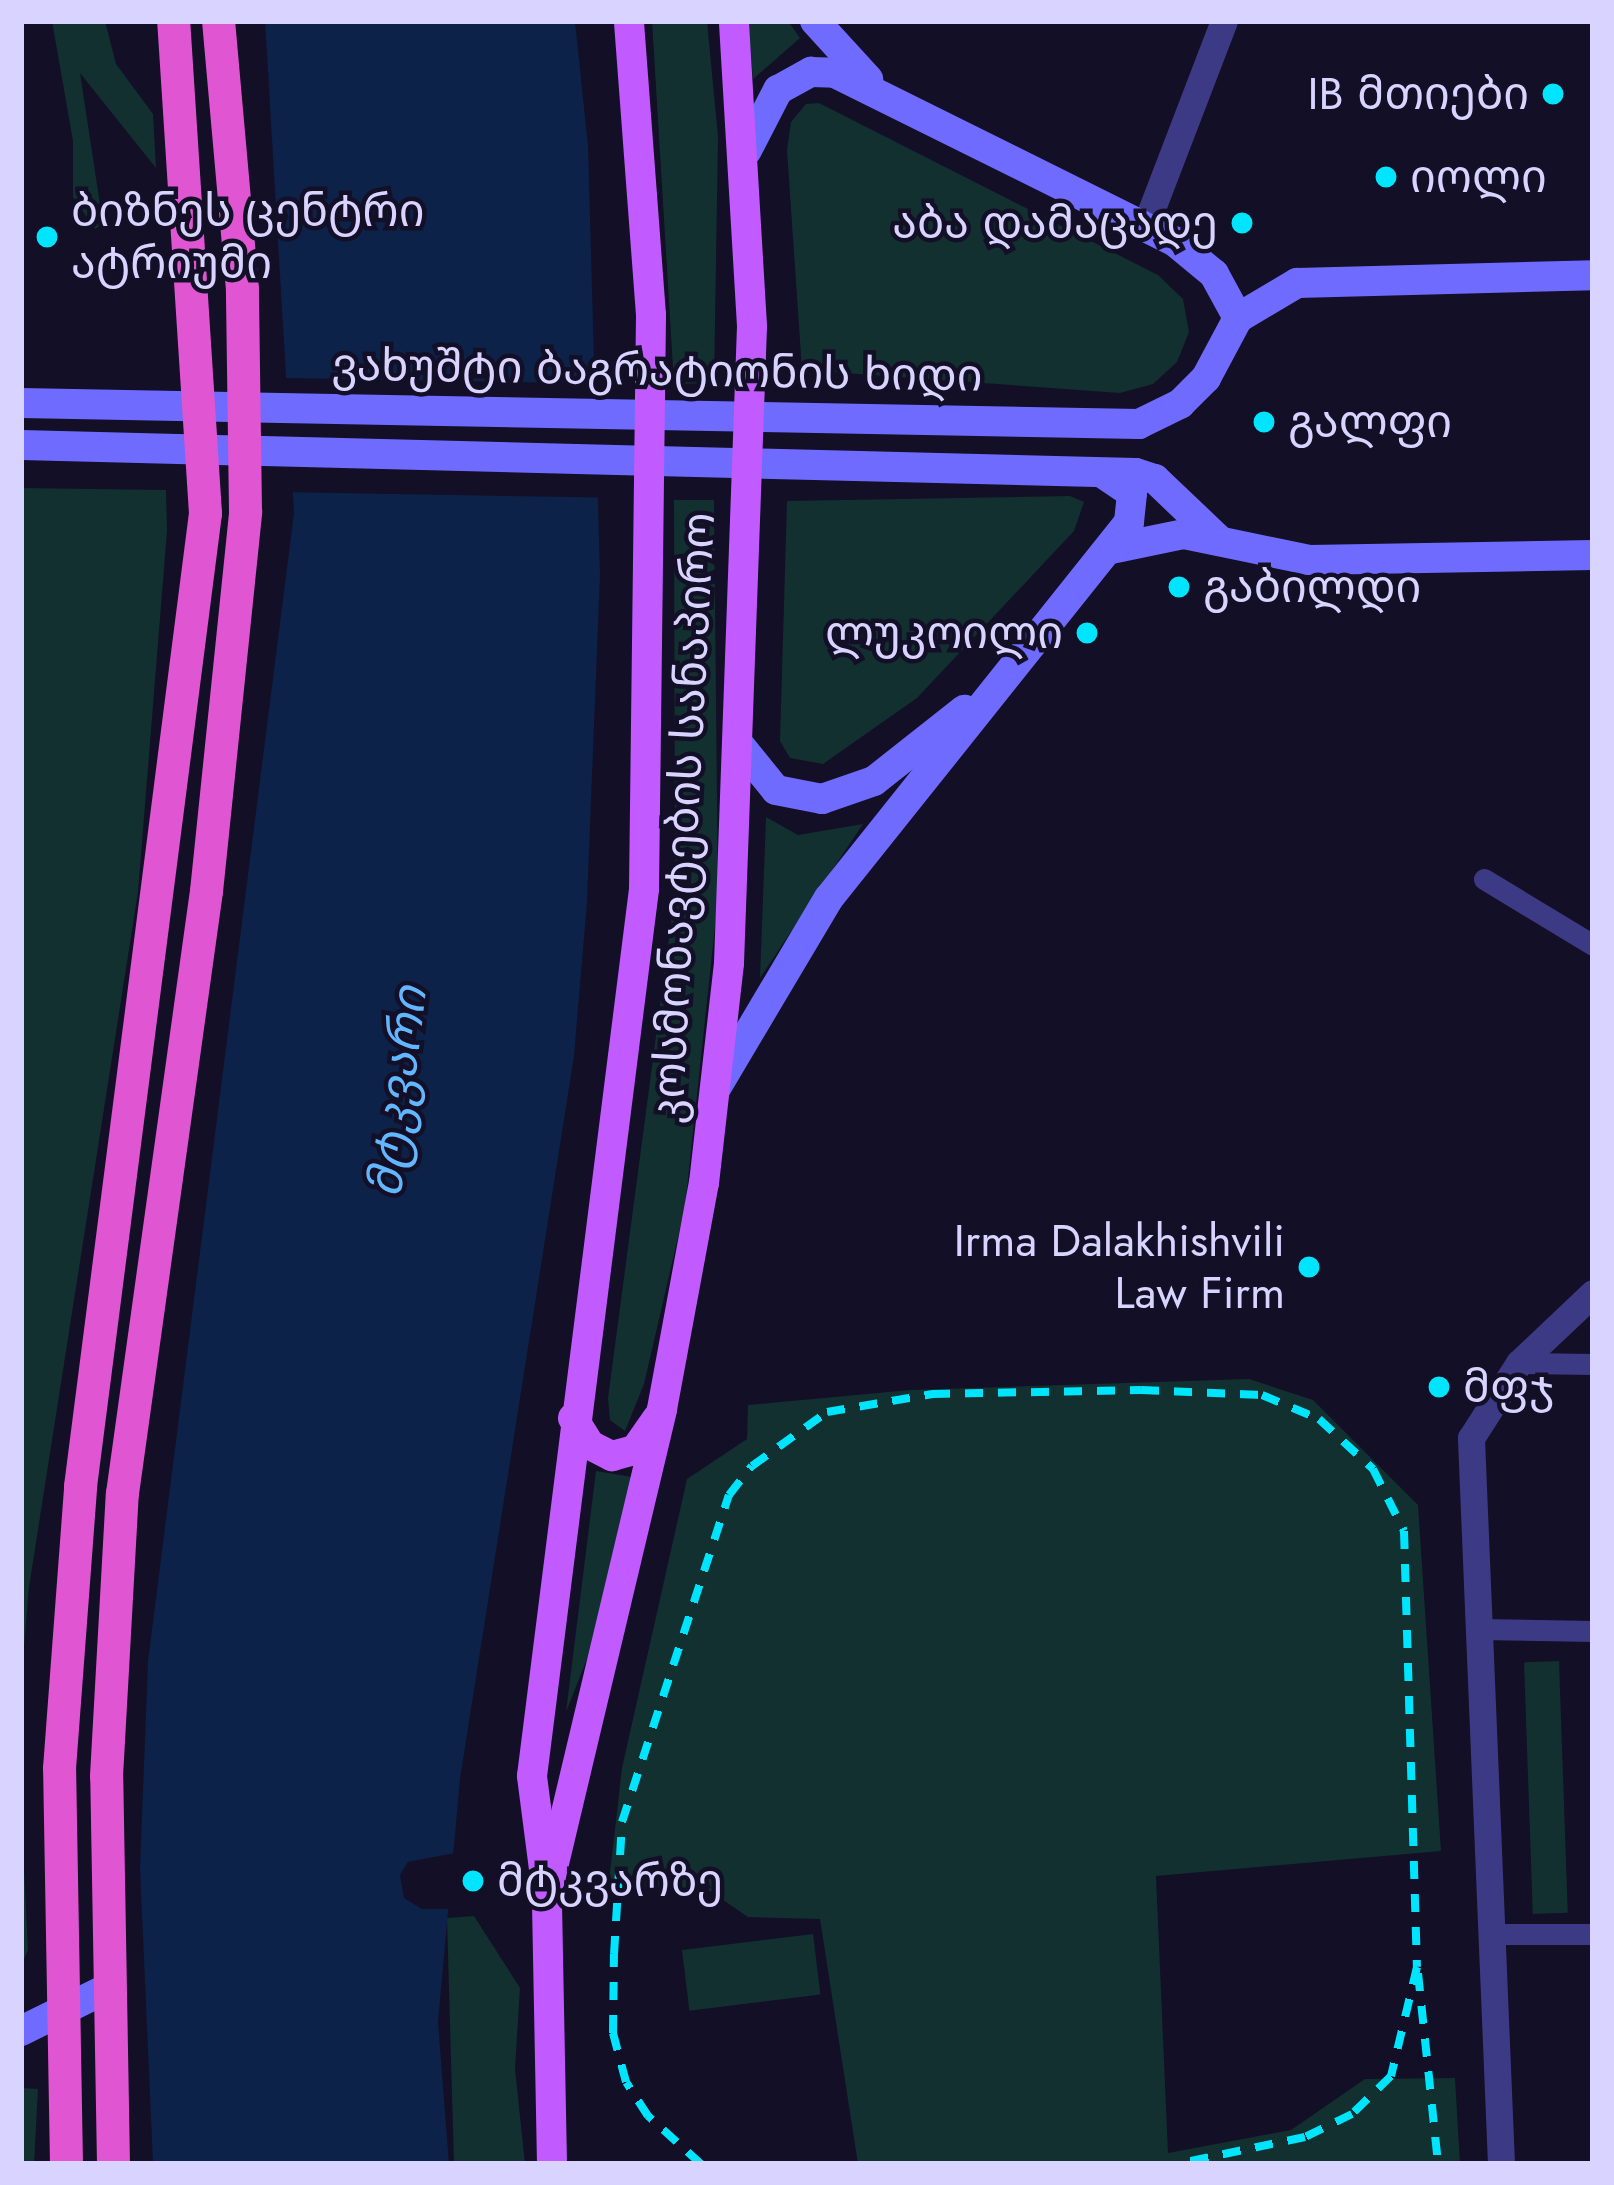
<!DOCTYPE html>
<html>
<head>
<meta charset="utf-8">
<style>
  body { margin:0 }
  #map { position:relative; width:1614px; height:2185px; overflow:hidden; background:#130f26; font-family:Jost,"Noto Sans Georgian",sans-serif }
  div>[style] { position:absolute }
  .green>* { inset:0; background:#12302f; transform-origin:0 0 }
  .water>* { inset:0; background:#0c2248 }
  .pier>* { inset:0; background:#130f26; transform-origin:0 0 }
  .minor>* { height:21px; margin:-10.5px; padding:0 10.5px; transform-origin:10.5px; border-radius:10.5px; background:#3d3a85 }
  .tertiary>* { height:27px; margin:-13.5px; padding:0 13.5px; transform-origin:13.5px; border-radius:13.5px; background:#3d3a85 }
  .secondary>* { height:30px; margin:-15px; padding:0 15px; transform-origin:15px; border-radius:15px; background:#6f6bff }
  .primary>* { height:30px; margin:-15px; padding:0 15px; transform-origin:15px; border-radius:15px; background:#c25bff }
  .trunk>* { height:33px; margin:-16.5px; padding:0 16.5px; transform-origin:16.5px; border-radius:16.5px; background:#e055d1 }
  .rail>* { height:8px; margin-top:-4px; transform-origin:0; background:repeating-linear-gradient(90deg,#00e5ff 0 18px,transparent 0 33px) }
  .dots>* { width:33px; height:33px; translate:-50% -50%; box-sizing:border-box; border:6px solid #130f26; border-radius:50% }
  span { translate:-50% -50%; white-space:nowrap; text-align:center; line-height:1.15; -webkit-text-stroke:9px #130f26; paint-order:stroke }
  .poi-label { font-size:45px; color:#d9d4ff }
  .right { translate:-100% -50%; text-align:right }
  .left { translate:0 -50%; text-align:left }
  .street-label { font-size:45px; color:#d9d4ff }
  .water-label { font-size:48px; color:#62b6ff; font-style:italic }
  .frame { position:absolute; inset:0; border:24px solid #d9d4ff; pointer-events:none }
</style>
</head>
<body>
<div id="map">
  <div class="green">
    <div style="clip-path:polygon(52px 21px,105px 21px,116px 64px,153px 114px,156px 168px,80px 73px,103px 224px,95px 229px,73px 197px,73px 141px)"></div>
    <div style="clip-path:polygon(652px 21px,707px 21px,718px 137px,714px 383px,674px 384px)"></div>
    <div style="clip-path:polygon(748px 21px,788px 21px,800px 38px,753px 79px)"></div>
    <div style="clip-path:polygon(819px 103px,1158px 275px,1183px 299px,1189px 332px,1177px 362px,1153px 384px,1120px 393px,802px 370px,787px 150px,791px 122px,806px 104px)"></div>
    <div style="clip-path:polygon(21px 488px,166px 490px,167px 531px,138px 892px,29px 1587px,21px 1683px)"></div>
    <div style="clip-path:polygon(1070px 496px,1084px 502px,1074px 531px,917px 698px,823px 764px,790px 758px,780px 741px,787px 501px)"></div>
    <div style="clip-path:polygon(674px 500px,714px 500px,718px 898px,685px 1207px,644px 1384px,625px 1431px,610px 1420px,608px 1398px,675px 893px)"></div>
    <div style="clip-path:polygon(766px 817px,798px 835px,863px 824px,760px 978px)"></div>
    <div style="clip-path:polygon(1249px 1379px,1313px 1400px,1418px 1505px,1441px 1851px,1156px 1876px,1168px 2153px,1291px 2130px,1365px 2079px,1455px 2078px,1460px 2164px,858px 2164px,820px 1919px,748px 1917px,704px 1887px,608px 1890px,622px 1768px,687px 1479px,747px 1439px,748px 1405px,910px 1390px)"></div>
    <div style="clip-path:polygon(596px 1471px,632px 1477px,604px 1616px,566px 1712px)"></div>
    <div style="left:1559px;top:1661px;width:252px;height:35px;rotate:88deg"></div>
    <div style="clip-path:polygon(21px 1807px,28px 1950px,21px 1966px)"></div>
    <div style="clip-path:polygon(474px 1916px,520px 1988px,515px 2069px,525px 2164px,454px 2164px,447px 1918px)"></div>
    <div style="left:813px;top:1934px;width:61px;height:132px;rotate:83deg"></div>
    <div style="left:21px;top:2088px;width:17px;height:76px;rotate:3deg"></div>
  </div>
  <div class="water">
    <div style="clip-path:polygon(265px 21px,575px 21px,588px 146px,600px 574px,587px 902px,574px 1056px,460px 1779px,438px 2022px,449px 2164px,153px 2164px,140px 1868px,148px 1661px,294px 513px)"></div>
  </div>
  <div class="pier">
    <div style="left:283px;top:378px;width:321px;height:114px;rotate:1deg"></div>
    <div style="clip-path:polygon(460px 1852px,454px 1909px,422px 1909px,404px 1898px,400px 1875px,408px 1862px)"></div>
  </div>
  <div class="minor">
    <div style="left:1484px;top:879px;width:127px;rotate:31.2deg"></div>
    <div style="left:1519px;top:1363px;width:74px;rotate:0.8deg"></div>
    <div style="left:1478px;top:1629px;width:115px;rotate:1deg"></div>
    <div style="left:1491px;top:1934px;width:102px"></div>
  </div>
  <div class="tertiary">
    <div style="left:1146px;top:224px;width:217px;rotate:-69deg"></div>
    <div style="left:1501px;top:2164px;width:727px;rotate:-92.37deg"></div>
    <div style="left:1471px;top:1438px;width:89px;rotate:-57.4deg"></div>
    <div style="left:1519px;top:1363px;width:102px;rotate:-43.4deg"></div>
  </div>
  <div class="secondary">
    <div style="left:815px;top:21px;width:79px;rotate:47.6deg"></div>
    <div style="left:747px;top:150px;width:68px;rotate:-62.7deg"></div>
    <div style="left:778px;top:90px;width:38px;rotate:-29deg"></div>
    <div style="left:811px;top:72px;width:24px;rotate:2deg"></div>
    <div style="left:835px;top:73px;width:378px;rotate:26.4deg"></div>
    <div style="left:1174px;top:241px;width:52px;rotate:39.5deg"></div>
    <div style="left:1214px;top:274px;width:50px;rotate:61.4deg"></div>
    <div style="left:21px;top:403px;width:1118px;rotate:1.08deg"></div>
    <div style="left:1139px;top:424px;width:46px;rotate:-26deg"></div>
    <div style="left:1180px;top:404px;width:37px;rotate:-45deg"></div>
    <div style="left:1206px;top:378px;width:68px;rotate:-61.9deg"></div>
    <div style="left:1238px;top:318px;width:69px;rotate:-30.7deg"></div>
    <div style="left:1297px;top:283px;width:296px;rotate:-1.5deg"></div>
    <div style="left:21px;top:445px;width:1115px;rotate:1.44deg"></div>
    <div style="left:1136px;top:473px;width:20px;rotate:18deg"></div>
    <div style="left:1155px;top:479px;width:90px;rotate:43.6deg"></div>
    <div style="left:1111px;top:549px;width:75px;rotate:-11.6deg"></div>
    <div style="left:1184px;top:534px;width:128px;rotate:11.7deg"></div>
    <div style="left:1309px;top:560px;width:284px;rotate:-1deg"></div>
    <div style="left:741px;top:747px;width:55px;rotate:50.9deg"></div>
    <div style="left:776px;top:790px;width:47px;rotate:11.1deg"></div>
    <div style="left:822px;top:799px;width:55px;rotate:-19.1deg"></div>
    <div style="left:874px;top:781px;width:115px;rotate:-38.3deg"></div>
    <div style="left:716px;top:1088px;width:221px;rotate:-59.3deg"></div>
    <div style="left:829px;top:898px;width:481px;rotate:-51.4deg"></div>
    <div style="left:1129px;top:522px;width:29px;rotate:-84deg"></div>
    <div style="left:1132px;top:493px;width:34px;rotate:-146deg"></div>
    <div style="left:21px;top:2031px;width:99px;rotate:-26.3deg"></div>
  </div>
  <div class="primary">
    <div style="left:573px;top:1418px;width:32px;rotate:58deg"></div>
    <div style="left:590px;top:1445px;width:25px;rotate:27deg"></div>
    <div style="left:612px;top:1456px;width:24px;rotate:-15deg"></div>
    <div style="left:635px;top:1450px;width:39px;rotate:-55deg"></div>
    <div style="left:550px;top:1880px;width:484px;rotate:-76.6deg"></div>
    <div style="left:662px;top:1409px;width:230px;rotate:-79.5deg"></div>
    <div style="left:704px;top:1183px;width:221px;rotate:-83.5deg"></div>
    <div style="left:729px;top:963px;width:637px;rotate:-87.93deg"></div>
    <div style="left:752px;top:326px;width:306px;rotate:-93.4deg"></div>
    <div style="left:552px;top:2164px;width:272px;rotate:-91.1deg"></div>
    <div style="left:547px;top:1892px;width:117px;rotate:-97.4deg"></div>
    <div style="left:532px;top:1776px;width:894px;rotate:-82.8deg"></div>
    <div style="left:644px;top:889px;width:574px;rotate:-89.3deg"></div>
    <div style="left:651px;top:315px;width:295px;rotate:-94.3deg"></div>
  </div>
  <div class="trunk">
    <div style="left:66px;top:2164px;width:396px;rotate:-91deg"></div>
    <div style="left:59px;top:1768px;width:283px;rotate:-85.7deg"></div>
    <div style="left:80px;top:1486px;width:981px;rotate:-82.68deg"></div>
    <div style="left:205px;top:513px;width:493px;rotate:-93.7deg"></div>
    <div style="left:113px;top:2164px;width:388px;rotate:-91deg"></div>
    <div style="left:106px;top:1776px;width:283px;rotate:-86.8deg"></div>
    <div style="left:122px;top:1493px;width:608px;rotate:-82.06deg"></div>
    <div style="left:206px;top:891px;width:382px;rotate:-84.1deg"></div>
    <div style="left:245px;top:511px;width:222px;rotate:-90.8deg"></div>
    <div style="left:242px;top:289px;width:269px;rotate:-95.1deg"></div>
  </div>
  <div class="rail">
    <div style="left:1418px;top:1973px;width:192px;rotate:84deg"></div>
    <div style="left:701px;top:2164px;width:72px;rotate:-137.8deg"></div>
    <div style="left:648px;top:2116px;width:40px;rotate:-122.9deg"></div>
    <div style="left:626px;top:2082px;width:51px;rotate:-104.9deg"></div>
    <div style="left:613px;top:2033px;width:79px;rotate:-89.3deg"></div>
    <div style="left:614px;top:1954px;width:132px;rotate:-86.5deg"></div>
    <div style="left:622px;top:1822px;width:344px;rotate:-71.9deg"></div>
    <div style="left:729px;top:1495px;width:37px;rotate:-52deg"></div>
    <div style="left:752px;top:1466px;width:92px;rotate:-35.8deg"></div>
    <div style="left:827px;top:1412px;width:107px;rotate:-9.7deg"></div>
    <div style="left:932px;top:1394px;width:209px;rotate:-1.1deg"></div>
    <div style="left:1141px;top:1390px;width:121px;rotate:2.4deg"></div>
    <div style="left:1262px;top:1395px;width:62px;rotate:22.8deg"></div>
    <div style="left:1319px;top:1419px;width:74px;rotate:42.8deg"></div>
    <div style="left:1373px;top:1469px;width:69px;rotate:63.4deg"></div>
    <div style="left:1404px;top:1531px;width:436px;rotate:88.3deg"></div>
    <div style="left:1417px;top:1967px;width:112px;rotate:103.4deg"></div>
    <div style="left:1391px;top:2076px;width:54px;rotate:135.7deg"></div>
    <div style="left:1352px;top:2114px;width:52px;rotate:153.9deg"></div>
    <div style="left:1305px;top:2137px;width:131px;rotate:168.1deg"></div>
  </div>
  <div class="dots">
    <div style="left:1553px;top:94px;background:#00e5ff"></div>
    <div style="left:1386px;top:177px;background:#00e5ff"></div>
    <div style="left:1242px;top:223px;background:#00e5ff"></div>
    <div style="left:47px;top:237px;background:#00e5ff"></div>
    <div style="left:1264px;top:422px;background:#00e5ff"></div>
    <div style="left:1179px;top:587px;background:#00e5ff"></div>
    <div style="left:1087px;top:633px;background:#00e5ff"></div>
    <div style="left:1309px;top:1267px;background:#00e5ff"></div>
    <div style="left:1439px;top:1387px;background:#00e5ff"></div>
    <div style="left:473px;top:1881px;background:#00e5ff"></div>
  </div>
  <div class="poi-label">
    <span class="right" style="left:1529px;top:94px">IB მთიები</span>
    <span class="left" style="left:1410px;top:177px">იოლი</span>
    <span class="left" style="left:71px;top:237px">ბიზნეს ცენტრი<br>ატრიუმი</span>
    <span class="right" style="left:1218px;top:223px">აბა დამაცადე</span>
    <span class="left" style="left:1288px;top:422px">გალფი</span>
    <span class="left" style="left:1203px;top:587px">გაბილდი</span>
    <span class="right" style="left:1063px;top:633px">ლუკოილი</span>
    <span class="right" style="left:1285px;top:1267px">Irma Dalakhishvili<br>Law Firm</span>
    <span class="left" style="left:1463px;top:1387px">მფჯ</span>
    <span class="left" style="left:497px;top:1881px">მტკვარზე</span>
  </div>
  <div class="street-label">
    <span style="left:657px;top:370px;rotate:1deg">ვახუშტი ბაგრატიონის ხიდი</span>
    <span style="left:683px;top:818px;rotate:-87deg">კოსმონავტების სანაპირო</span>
  </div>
  <div class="water-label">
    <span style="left:397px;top:1092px;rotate:-83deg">მტკვარი</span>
  </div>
  <div class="frame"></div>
</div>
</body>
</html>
